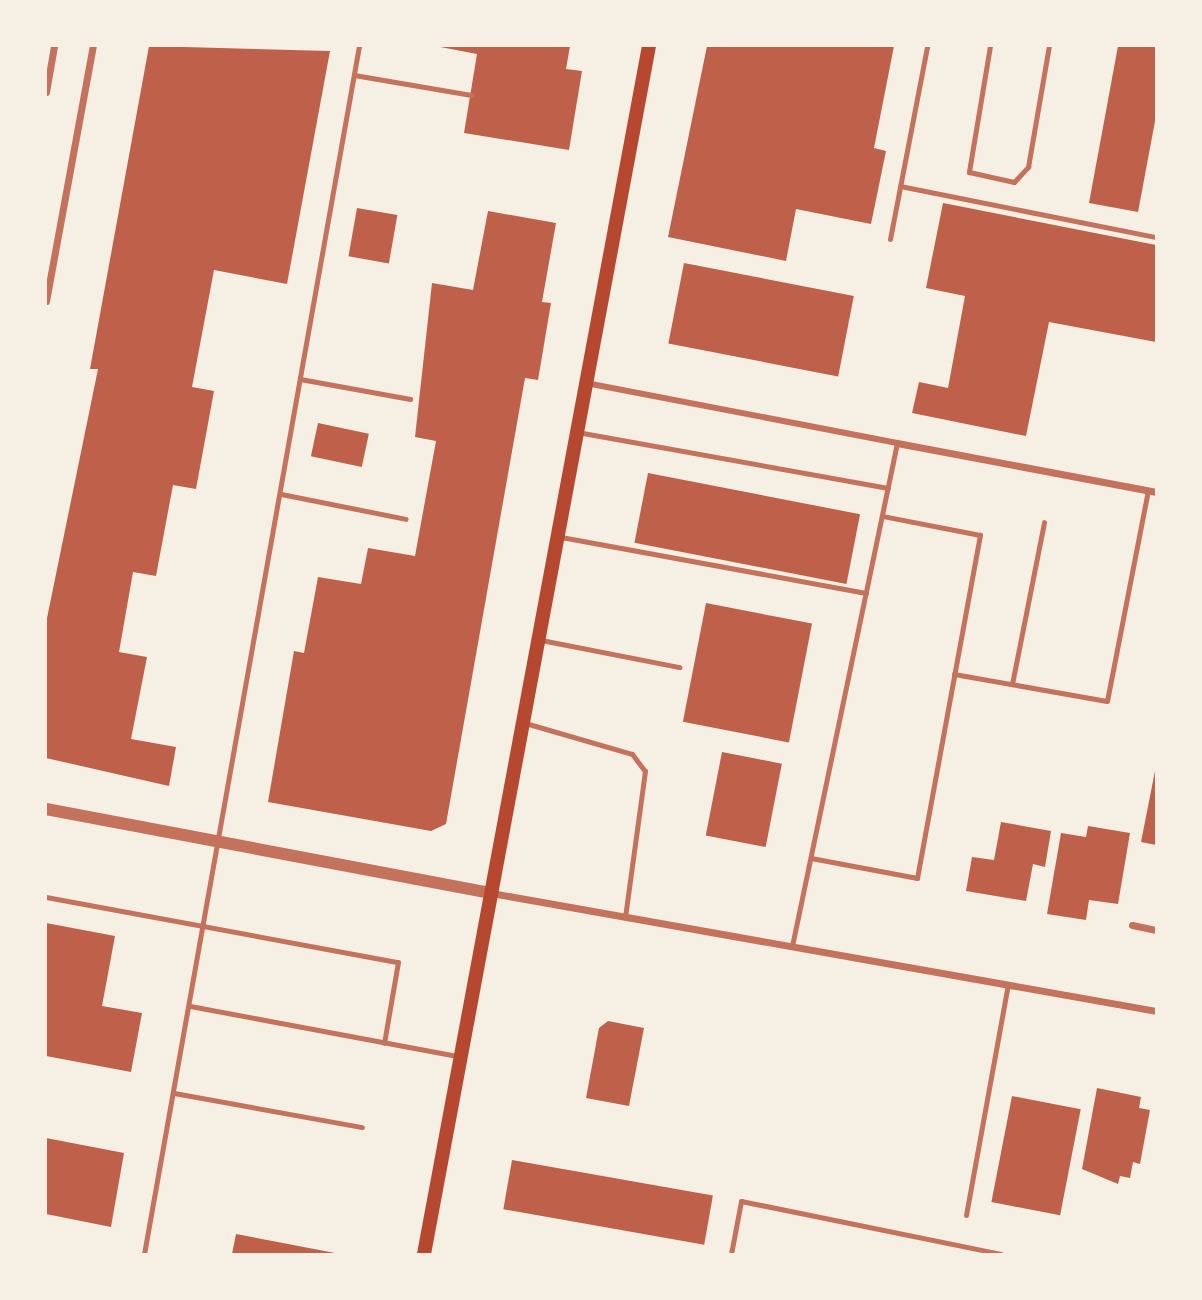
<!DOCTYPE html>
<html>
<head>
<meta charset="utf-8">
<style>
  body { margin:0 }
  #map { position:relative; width:1202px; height:1300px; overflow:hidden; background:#f6efe4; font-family:Manrope,sans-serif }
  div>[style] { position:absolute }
  .building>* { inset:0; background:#bf614a; transform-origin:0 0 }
  .service>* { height:5px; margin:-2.5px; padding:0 2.5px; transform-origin:2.5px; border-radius:2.5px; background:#c5725c }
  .pedestrian>* { height:6px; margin:-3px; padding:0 3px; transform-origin:3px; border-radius:3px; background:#c5725c }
  .minor>* { height:7px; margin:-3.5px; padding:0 3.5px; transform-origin:3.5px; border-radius:3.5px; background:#c5725c }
  .tertiary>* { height:12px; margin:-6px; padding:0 6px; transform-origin:6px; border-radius:6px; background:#c5725c }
  .secondary>* { height:14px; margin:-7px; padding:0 7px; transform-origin:7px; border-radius:7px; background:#b5482f }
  span { translate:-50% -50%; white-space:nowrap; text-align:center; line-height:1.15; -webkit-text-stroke:6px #f6efe4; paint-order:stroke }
  .frame { position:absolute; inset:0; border:47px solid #f6efe4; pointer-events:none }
</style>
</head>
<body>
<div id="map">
  <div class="building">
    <div style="clip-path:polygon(149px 46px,330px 51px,287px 284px,214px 270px,192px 387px,214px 391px,196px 489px,173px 485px,156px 576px,133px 572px,119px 652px,147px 657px,131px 739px,176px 747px,169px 786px,46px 758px,46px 623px,98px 369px,90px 369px)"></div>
    <div style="clip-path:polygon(435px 46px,570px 46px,566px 69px,582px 71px,569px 150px,464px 133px,477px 54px)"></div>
    <div style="clip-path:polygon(707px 46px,894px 46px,874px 148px,886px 151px,871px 224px,796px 209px,786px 261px,668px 237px)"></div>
    <div style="clip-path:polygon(1118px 46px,1156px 46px,1156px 116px,1138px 212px,1089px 203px)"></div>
    <div style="clip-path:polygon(943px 203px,1156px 245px,1156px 342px,1049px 322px,1026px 436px,912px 413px,919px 382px,948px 388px,965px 296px,926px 288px)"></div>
    <div style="left:357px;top:208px;width:41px;height:49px;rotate:10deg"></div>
    <div style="clip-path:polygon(488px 211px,556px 223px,542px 302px,551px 303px,538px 380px,525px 378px,446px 824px,431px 831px,268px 802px,294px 651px,304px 653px,318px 577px,361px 584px,368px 548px,415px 556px,436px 441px,415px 437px,432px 283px,473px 290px)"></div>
    <div style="left:684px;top:263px;width:173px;height:82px;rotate:11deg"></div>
    <div style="left:318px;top:423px;width:52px;height:34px;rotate:12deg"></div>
    <div style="left:648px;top:473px;width:216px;height:71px;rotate:11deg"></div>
    <div style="left:706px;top:603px;width:108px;height:121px;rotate:11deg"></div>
    <div style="left:722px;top:752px;width:61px;height:85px;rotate:11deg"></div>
    <div style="clip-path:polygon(1155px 771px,1156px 772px,1156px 845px,1141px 842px)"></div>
    <div style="clip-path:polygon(1001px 822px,1051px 831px,1045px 867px,1033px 864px,1026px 901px,966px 891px,972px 857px,994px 860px)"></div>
    <div style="clip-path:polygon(1088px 826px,1130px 833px,1118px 904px,1089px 900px,1086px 920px,1047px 914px,1061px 833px,1086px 837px)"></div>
    <div style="clip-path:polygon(46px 923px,115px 936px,102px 1006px,142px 1013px,131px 1072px,46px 1056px)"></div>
    <div style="clip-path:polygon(608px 1021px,644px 1028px,629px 1106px,586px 1098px,599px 1028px)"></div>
    <div style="clip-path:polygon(1097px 1088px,1141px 1097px,1139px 1108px,1150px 1110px,1140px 1164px,1133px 1162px,1130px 1178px,1120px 1176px,1118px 1184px,1082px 1169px)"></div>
    <div style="left:1012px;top:1096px;width:70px;height:108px;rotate:11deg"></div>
    <div style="clip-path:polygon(46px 1138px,124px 1153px,111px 1227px,46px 1214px)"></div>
    <div style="left:512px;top:1160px;width:204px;height:50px;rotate:10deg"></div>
    <div style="clip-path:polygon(236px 1234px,335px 1253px,334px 1254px,232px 1254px)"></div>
  </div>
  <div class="service">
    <div style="left:990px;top:46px;width:128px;rotate:99.5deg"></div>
    <div style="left:969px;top:172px;width:46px;rotate:12.5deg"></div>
    <div style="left:1014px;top:182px;width:21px;rotate:-47deg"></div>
    <div style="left:1028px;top:167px;width:123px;rotate:-80.2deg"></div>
    <div style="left:354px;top:75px;width:119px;rotate:9.7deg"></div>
    <div style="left:900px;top:186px;width:261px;rotate:11.3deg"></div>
    <div style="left:890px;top:239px;width:197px;rotate:-79.1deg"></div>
    <div style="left:300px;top:379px;width:112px;rotate:10.3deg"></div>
    <div style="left:577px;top:432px;width:316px;rotate:10.2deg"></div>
    <div style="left:281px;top:494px;width:127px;rotate:11.3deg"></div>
    <div style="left:561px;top:537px;width:310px;rotate:10.4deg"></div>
    <div style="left:541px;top:640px;width:141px;rotate:11.1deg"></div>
    <div style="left:954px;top:674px;width:155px;rotate:10deg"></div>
    <div style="left:1107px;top:701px;width:215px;rotate:-79deg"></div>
    <div style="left:1012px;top:684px;width:165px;rotate:-78.8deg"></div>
    <div style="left:525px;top:723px;width:111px;rotate:16.2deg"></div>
    <div style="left:632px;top:754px;width:21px;rotate:53deg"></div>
    <div style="left:645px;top:771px;width:147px;rotate:97.8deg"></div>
    <div style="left:811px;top:858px;width:108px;rotate:10.7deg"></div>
    <div style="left:917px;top:878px;width:349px;rotate:-79.6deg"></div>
    <div style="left:980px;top:535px;width:100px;rotate:-169deg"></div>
    <div style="left:46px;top:897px;width:358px;rotate:10.5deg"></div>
    <div style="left:398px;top:962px;width:82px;rotate:99.8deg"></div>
    <div style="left:792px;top:946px;width:514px;rotate:-78.21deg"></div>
    <div style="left:190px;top:1006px;width:273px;rotate:10.6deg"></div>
    <div style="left:174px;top:1093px;width:191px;rotate:10.3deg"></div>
    <div style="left:966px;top:1215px;width:234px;rotate:-79.7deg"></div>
    <div style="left:144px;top:1254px;width:1227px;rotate:-79.91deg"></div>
    <div style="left:731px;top:1254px;width:54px;rotate:-79.3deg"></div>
    <div style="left:741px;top:1201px;width:265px;rotate:11.5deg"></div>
  </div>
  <div class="pedestrian">
    <div style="left:586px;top:383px;width:317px;rotate:10.9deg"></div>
  </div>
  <div class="minor">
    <div style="left:46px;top:92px;width:47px;rotate:-80.1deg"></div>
    <div style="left:46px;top:301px;width:259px;rotate:-79.6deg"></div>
    <div style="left:897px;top:443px;width:264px;rotate:10.7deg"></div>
    <div style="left:491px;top:893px;width:675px;rotate:10.06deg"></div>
    <div style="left:1132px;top:925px;width:25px;rotate:12deg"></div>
  </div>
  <div class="tertiary">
    <div style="left:46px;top:809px;width:453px;rotate:10.7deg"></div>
  </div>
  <div class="secondary">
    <div style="left:424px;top:1254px;width:1229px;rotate:-79.45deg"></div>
  </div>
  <div class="frame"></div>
</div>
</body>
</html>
